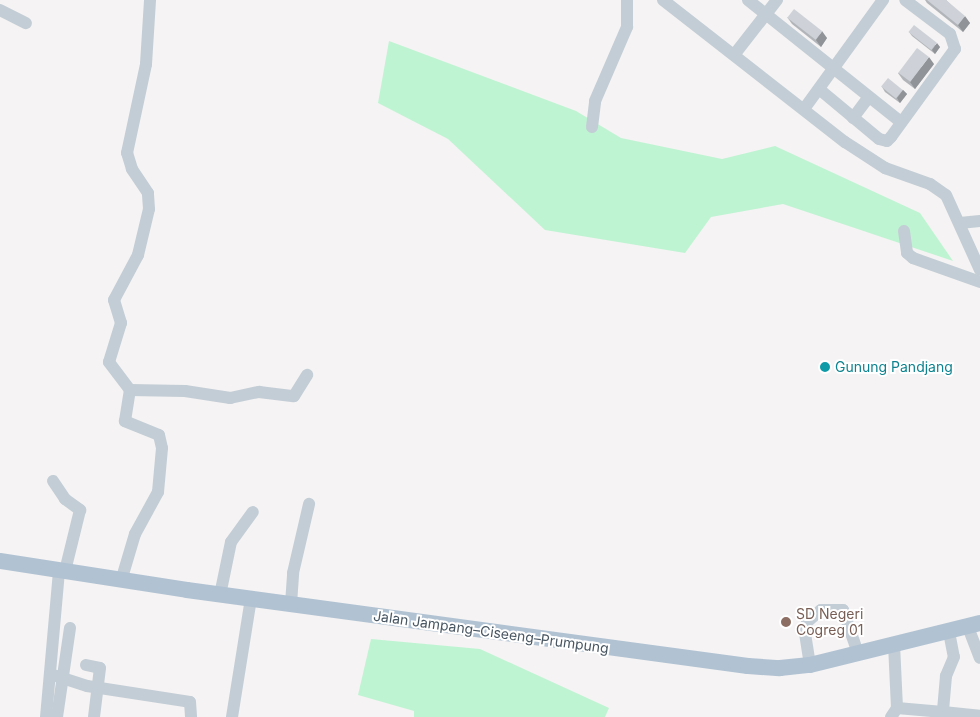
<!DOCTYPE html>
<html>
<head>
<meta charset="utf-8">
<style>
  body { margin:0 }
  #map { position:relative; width:980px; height:717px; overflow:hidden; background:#f5f3f3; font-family:Inter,sans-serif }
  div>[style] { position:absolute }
  .green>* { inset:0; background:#bff4d3 }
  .minor>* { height:12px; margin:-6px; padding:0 6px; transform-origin:6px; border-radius:6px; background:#c3cdd5 }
  .major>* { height:16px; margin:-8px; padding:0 8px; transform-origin:8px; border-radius:8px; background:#b1c2d3 }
  .wall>* { inset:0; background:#b1b5ba }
  .shaded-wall>* { inset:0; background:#909397 }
  .building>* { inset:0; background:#ced2d8; transform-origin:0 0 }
  .dots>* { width:14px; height:14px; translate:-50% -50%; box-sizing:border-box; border:2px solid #fff; border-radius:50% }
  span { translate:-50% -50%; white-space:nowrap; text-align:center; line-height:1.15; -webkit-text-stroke:4px #fff; paint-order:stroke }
  .culture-label { font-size:14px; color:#0d838f }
  .left { translate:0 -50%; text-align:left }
  .education-label { font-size:14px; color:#785e54 }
  .street-label { font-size:14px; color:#485662 }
</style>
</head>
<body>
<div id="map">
  <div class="green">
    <div style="clip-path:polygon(389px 41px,576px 111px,621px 138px,722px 159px,775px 146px,920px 213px,953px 261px,783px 204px,711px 217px,685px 253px,545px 230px,448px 139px,378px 103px)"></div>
    <div style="clip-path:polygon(371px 639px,480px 649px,609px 708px,605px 717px,414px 717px,414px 711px,358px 695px)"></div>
  </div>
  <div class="minor">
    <div style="left:663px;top:0;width:231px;rotate:38deg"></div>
    <div style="left:845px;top:142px;width:48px;rotate:33deg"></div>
    <div style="left:885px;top:168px;width:48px;rotate:19.6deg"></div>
    <div style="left:930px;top:184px;width:19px;rotate:35deg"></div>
    <div style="left:946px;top:195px;width:82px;rotate:65.6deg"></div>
    <div style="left:748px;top:0;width:196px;rotate:38.6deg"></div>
    <div style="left:0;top:10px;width:29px;rotate:27deg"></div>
    <div style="left:734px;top:55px;width:70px;rotate:-52deg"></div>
    <div style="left:819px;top:89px;width:78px;rotate:39.8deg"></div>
    <div style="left:879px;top:139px;width:8px;rotate:14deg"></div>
    <div style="left:887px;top:141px;width:6px;rotate:-45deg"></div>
    <div style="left:891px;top:137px;width:109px;rotate:-54deg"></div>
    <div style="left:955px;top:49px;width:16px;rotate:-108deg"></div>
    <div style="left:950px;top:34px;width:56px;rotate:-142.9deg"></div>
    <div style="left:804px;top:109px;width:135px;rotate:-54.1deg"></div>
    <div style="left:853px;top:118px;width:26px;rotate:-53deg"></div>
    <div style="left:592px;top:127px;width:26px;rotate:-83deg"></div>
    <div style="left:595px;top:101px;width:81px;rotate:-66.6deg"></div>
    <div style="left:627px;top:27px;width:27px;rotate:-90deg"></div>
    <div style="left:960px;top:223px;width:20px;rotate:-6deg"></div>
    <div style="left:904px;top:231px;width:22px;rotate:82deg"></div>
    <div style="left:907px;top:253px;width:8px;rotate:40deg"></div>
    <div style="left:913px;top:258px;width:71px;rotate:19.7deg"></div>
    <div style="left:130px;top:390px;width:55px;rotate:1deg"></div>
    <div style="left:185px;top:391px;width:46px;rotate:8.8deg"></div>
    <div style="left:230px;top:398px;width:30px;rotate:-12deg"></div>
    <div style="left:259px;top:392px;width:35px;rotate:7deg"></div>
    <div style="left:294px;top:396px;width:25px;rotate:-58deg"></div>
    <div style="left:53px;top:481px;width:22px;rotate:56deg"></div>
    <div style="left:65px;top:499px;width:19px;rotate:36deg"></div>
    <div style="left:80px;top:510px;width:63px;rotate:103.8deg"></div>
    <div style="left:121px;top:581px;width:49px;rotate:-73.4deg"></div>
    <div style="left:135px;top:534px;width:48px;rotate:-61.3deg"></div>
    <div style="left:158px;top:492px;width:44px;rotate:-84.8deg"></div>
    <div style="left:162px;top:448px;width:13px;rotate:-103deg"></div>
    <div style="left:159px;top:435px;width:37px;rotate:-158deg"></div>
    <div style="left:125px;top:421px;width:31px;rotate:-81deg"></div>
    <div style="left:130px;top:390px;width:35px;rotate:-127deg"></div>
    <div style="left:109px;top:362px;width:41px;rotate:-72.9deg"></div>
    <div style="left:121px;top:323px;width:24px;rotate:-107deg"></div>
    <div style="left:114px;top:300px;width:51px;rotate:-61.9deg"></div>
    <div style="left:138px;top:255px;width:47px;rotate:-76.6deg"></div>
    <div style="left:149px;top:209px;width:16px;rotate:-94deg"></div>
    <div style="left:148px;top:193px;width:29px;rotate:-124deg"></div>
    <div style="left:132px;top:169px;width:17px;rotate:-107deg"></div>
    <div style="left:127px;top:153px;width:91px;rotate:-77.9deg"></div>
    <div style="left:146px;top:64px;width:64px;rotate:-86.4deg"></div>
    <div style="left:220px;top:595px;width:54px;rotate:-78.3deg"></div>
    <div style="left:231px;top:542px;width:37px;rotate:-54deg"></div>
    <div style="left:291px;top:604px;width:31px;rotate:-86deg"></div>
    <div style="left:293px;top:573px;width:71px;rotate:-76.9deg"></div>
    <div style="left:968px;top:627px;width:33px;rotate:69deg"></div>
    <div style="left:949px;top:632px;width:25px;rotate:79deg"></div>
    <div style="left:954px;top:657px;width:21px;rotate:113deg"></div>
    <div style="left:946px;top:676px;width:36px;rotate:95deg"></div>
    <div style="left:943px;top:712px;width:37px;rotate:6deg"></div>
    <div style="left:86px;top:665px;width:14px;rotate:12deg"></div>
    <div style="left:100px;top:668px;width:49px;rotate:97deg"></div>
    <div style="left:810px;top:665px;width:31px;rotate:-99deg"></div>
    <div style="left:805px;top:634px;width:12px;rotate:-81deg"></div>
    <div style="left:807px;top:622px;width:18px;rotate:-41deg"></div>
    <div style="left:821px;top:610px;width:22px"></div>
    <div style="left:843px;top:610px;width:46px;rotate:70.8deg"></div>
    <div style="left:50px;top:674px;width:39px;rotate:18deg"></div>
    <div style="left:87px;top:686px;width:104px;rotate:8.8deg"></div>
    <div style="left:190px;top:702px;width:15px;rotate:86deg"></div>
    <div style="left:897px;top:708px;width:46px;rotate:5deg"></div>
    <div style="left:46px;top:717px;width:148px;rotate:-84.9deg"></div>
    <div style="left:57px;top:717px;width:90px;rotate:-81.7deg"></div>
    <div style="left:232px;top:717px;width:120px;rotate:-80.9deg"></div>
    <div style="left:891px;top:717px;width:11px;rotate:-56deg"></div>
    <div style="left:897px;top:708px;width:63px;rotate:-92.7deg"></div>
  </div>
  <div class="major">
    <div style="left:0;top:561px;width:189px;rotate:8.8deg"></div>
    <div style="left:187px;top:590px;width:566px;rotate:7.72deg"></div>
    <div style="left:748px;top:666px;width:32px;rotate:4deg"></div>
    <div style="left:780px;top:668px;width:30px;rotate:-6deg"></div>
    <div style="left:810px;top:665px;width:175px;rotate:-13.9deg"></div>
  </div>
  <div class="wall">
    <div style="clip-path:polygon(925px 0,946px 0,970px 23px,963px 32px,927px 3px)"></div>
    <div style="clip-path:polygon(787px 17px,827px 38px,821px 47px,792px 24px)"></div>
    <div style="clip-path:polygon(909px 32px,940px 47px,935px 54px,912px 36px)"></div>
    <div style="clip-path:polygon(934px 64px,915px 89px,903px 80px,898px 73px)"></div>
    <div style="clip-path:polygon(882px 87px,903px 90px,907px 94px,900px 103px,885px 92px)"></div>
  </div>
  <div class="shaded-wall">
    <div style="clip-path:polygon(965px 16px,970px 23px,963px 32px,958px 25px)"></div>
    <div style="clip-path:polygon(822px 31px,827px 38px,821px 47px,816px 40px)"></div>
    <div style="clip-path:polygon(937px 43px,940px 47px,935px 54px,932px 50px)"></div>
    <div style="clip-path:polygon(929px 57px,934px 64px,915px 89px,910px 82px)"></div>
    <div style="clip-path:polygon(903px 90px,907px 94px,900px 103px,897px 98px)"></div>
  </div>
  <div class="building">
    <div style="clip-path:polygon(927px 0,946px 0,965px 16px,958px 25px)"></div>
    <div style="left:794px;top:9px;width:36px;height:11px;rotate:38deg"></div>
    <div style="left:914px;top:25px;width:29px;height:9px;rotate:38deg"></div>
    <div style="left:917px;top:48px;width:15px;height:31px;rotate:37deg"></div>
    <div style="left:888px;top:78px;width:19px;height:11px;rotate:39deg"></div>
  </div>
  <div class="dots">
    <div style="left:825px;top:367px;background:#0f9aa8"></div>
    <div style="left:786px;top:622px;background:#8d6e63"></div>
  </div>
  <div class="culture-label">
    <span class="left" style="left:835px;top:367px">Gunung Pandjang</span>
  </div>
  <div class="education-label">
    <span class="left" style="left:796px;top:622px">SD Negeri<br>Cogreg 01</span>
  </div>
  <div class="street-label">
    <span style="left:491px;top:632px;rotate:8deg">Jalan Jampang–Ciseeng–Prumpung</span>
  </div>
</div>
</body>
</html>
